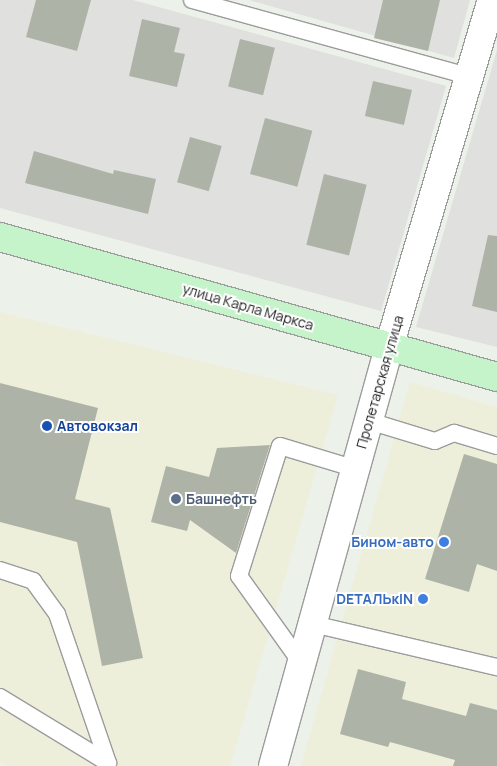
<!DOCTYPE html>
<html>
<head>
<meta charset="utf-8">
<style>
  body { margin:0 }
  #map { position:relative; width:497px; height:766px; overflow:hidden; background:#ecf1ea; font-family:Manrope,sans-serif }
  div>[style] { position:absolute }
  .residential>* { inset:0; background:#e0e0df }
  .commercial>* { inset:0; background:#edefdb }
  .building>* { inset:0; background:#aeb3a8; transform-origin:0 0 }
  .roads { filter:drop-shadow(1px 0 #9c9c9c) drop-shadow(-1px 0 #9c9c9c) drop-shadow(0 1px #9c9c9c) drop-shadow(0 -1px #9c9c9c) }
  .lane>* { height:16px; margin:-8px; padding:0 8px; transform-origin:8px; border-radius:8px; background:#fff }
  .street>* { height:28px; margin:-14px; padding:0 14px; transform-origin:14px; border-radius:14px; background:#fff }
  .secondary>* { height:28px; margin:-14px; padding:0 14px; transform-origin:14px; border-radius:14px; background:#c5f4cb }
  .dots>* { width:14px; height:14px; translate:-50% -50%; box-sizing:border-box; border:2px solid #fff; border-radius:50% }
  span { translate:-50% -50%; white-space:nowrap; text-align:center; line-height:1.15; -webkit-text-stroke:4px #fff; paint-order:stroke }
  .street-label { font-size:14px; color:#222 }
  .transit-label { font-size:14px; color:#164399; font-weight:700 }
  .left { translate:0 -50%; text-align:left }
  .service-label { font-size:14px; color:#4e5e75; font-weight:700 }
  .shop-label { font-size:14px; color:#366cbe; font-weight:700 }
  .right { translate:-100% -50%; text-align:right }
</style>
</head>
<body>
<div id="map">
  <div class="residential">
    <div style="clip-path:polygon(0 0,133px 0,446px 86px,381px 311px,0 208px)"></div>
    <div style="clip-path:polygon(249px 0,470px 0,454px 58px)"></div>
    <div style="clip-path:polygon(497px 50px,497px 347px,416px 327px)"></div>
  </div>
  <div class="commercial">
    <div style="clip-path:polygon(0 312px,338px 395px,230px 766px,8px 766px,0 763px)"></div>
    <div style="clip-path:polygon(410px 382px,497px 407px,497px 766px,301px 766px)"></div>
  </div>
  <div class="building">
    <div style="clip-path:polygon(36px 0,91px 0,77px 51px,26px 37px)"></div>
    <div style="clip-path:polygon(383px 0,440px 0,428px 51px,374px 38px)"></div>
    <div style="clip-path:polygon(142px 19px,180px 28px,174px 52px,185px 54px,177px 87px,129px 76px)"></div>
    <div style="left:240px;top:39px;width:36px;height:49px;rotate:14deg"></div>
    <div style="left:373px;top:81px;width:40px;height:36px;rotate:13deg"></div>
    <div style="left:265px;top:118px;width:49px;height:58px;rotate:15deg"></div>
    <div style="left:190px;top:137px;width:33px;height:47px;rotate:16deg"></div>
    <div style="clip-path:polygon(34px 151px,113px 174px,114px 170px,156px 179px,148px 214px,25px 183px)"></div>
    <div style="left:324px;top:174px;width:44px;height:73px;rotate:14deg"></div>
    <div style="clip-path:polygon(488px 235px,497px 236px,497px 312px,472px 306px)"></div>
    <div style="clip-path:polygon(0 383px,98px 408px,75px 499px,110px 508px,143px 658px,102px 666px,77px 542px,0 522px)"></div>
    <div style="clip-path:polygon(270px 445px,236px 553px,190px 520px,187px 531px,151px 522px,166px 466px,209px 477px,217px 448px)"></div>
    <div style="clip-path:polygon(464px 454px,497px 464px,497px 571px,477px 564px,469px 592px,425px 579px)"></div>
    <div style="clip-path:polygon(358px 669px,406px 682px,402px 699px,466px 716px,470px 703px,497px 710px,497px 766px,453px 766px,455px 760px,390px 742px,388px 747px,340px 734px)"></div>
  </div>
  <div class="roads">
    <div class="lane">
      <div style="left:192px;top:0;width:289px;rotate:15.4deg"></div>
      <div style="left:369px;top:421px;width:69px;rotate:16.9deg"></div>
      <div style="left:435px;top:441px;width:21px;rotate:-23deg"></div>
      <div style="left:454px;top:433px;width:45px;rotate:16.8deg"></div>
      <div style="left:0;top:570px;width:35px;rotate:18deg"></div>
      <div style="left:33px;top:581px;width:41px;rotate:54deg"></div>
      <div style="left:57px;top:614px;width:157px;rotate:71.1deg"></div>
      <div style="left:313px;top:624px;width:189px;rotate:13.2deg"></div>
      <div style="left:302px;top:664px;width:108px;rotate:-125.6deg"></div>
      <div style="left:239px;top:576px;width:136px;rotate:-72.5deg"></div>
      <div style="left:280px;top:446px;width:79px;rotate:16.8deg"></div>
      <div style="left:0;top:697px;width:127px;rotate:31.4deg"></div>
    </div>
    <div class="street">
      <div style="left:273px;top:766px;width:435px;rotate:-74.5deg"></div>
      <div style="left:389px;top:347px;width:362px;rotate:-73.5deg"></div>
    </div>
    <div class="secondary">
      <div style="left:0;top:237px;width:516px;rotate:15.73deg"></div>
    </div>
  </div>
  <div class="dots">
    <div style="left:47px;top:426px;background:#1a4fb4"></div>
    <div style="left:176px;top:499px;background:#5c6f8a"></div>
    <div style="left:444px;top:542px;background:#3f7fe0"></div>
    <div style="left:423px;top:599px;background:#3f7fe0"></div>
  </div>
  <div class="street-label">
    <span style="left:248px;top:307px;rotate:16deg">улица Карла Маркса</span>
    <span style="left:380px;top:382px;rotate:-74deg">Пролетарская улица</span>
  </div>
  <div class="transit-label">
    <span class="left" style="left:57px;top:426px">Автовокзал</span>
  </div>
  <div class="service-label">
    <span class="left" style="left:186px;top:499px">Башнефть</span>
  </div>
  <div class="shop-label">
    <span class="right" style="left:434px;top:542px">Бином-авто</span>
    <span class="right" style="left:413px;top:599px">DЕТАЛЬкIN</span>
  </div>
</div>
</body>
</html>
